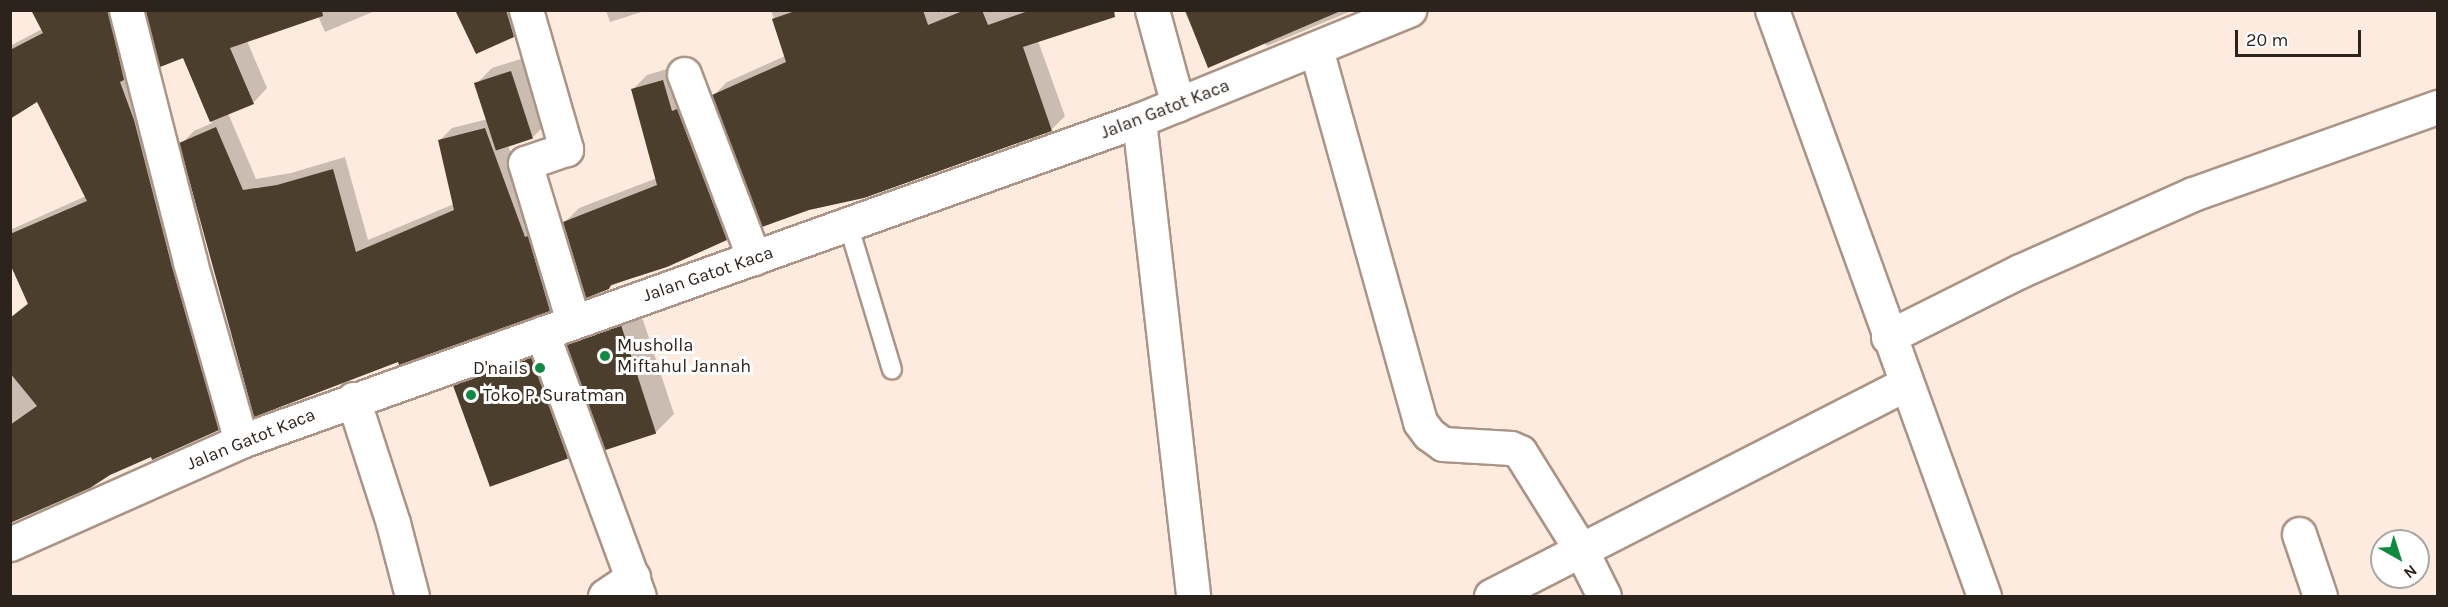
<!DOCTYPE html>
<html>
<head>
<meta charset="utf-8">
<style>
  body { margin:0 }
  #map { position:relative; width:2448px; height:607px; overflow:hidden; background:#feebdf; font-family:Karla,sans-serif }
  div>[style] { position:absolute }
  .shadow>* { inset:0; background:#0003 }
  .building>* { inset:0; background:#4c3e2d; transform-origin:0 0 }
  .roads { filter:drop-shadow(2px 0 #ab9486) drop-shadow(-2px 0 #ab9486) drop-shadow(0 2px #ab9486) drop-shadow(0 -2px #ab9486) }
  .lane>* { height:18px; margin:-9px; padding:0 9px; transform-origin:9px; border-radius:9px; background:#fff }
  .street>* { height:33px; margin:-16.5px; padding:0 16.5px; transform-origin:16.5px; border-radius:16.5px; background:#fff }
  .dots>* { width:16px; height:16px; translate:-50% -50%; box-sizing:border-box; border:3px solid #fff; border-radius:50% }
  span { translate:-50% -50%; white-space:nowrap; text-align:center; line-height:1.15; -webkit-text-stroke:6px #fff; paint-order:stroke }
  .street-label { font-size:18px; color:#2c231d }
  .poi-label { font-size:18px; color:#2c231d }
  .left { translate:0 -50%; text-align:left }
  .right { translate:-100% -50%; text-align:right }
  .frame { position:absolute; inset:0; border:12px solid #2c231d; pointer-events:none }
  .north { position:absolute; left:2370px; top:529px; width:60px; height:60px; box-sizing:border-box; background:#fff; border:2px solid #aba7a5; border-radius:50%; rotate:141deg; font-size:16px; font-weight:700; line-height:24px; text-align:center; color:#2c231d }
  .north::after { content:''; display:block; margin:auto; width:21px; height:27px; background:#118943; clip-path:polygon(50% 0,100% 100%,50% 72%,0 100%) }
  .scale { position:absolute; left:2235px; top:30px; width:126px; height:27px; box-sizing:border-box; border:3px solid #2c231d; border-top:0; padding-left:8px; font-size:18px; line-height:21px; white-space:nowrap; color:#2c231d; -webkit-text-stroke:4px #fff; paint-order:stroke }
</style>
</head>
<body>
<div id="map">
  <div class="shadow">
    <div style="clip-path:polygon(100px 10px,121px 10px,229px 418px,218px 429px,109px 473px,10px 522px,10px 318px,29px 302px,10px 260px,10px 230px,86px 196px,38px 100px,10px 117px,10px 46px,42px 29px)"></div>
    <div style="clip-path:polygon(146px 10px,377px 10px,325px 32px,318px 16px,247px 41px,267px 88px,253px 103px,228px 113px,256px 179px,291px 173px,345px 157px,368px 240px,454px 204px,440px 140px,452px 128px,488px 119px,476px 84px,492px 68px,527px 57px,548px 122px,532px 138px,508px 145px,562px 297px,549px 309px,399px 360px,181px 144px,194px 131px,212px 123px,183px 56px)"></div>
    <div style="clip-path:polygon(457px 10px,525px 10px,528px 21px,513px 35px)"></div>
    <div style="clip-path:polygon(606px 10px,648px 10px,610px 22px)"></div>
    <div style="clip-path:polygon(771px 10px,940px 10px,941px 13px,947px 10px,1105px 10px,1038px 41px,1065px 116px,1051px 130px,809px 208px,714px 95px,727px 82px,785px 56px)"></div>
    <div style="clip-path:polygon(1184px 10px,1354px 10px,1267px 46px,1264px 42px,1209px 66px)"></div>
    <div style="clip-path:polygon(677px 66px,741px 225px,726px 239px,587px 296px,564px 223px,579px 208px,657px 178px,632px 90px,647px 75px)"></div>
    <div style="clip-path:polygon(639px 308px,674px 414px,656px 432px,568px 345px,586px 327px)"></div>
    <div style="clip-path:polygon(547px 343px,583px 442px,567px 457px,455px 386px,470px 370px)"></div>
  </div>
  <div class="building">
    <div style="clip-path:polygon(31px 10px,108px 10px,124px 80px,120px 82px,134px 120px,172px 267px,219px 430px,152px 460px,151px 457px,110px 475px,90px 488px,10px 523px,10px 425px,37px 406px,10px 373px,10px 318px,28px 304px,10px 264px,10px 234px,87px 201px,37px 102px,10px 119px,10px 50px,43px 33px)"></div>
    <div style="clip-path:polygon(145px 10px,322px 10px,323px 16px,230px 48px,254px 104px,210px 122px,183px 58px,160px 67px)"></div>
    <div style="clip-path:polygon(455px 10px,506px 10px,514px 37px,476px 54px)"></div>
    <div style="clip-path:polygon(798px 10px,923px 10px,928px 25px,965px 10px,982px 10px,988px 25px,1031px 10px,1114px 10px,1115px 17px,1023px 47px,1052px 131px,864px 198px,809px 210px,762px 227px,712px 95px,786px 62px,772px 19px)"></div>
    <div style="clip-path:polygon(1185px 10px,1343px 10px,1208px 68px)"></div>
    <div style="left:511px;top:71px;width:71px;height:39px;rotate:72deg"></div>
    <div style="clip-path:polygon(663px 80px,672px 111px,677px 109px,727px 240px,667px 267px,611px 285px,609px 289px,586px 298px,563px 222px,657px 185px,631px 89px)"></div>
    <div style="clip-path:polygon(216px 127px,243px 190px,277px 185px,333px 169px,356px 252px,454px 210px,438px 140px,485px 128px,525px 237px,528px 236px,550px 311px,399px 365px,398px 362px,254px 417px,179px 143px)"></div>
    <div style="left:621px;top:325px;width:114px;height:59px;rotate:72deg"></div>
    <div style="left:531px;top:357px;width:108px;height:83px;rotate:70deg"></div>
  </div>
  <div class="roads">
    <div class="lane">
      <div style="left:848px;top:224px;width:152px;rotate:73.2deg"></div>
    </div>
    <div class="street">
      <div style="left:126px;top:10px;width:260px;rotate:75.7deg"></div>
      <div style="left:190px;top:262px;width:186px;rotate:74.1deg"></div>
      <div style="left:526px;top:10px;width:145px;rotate:73.9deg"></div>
      <div style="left:566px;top:149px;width:43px;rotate:161.1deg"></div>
      <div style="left:525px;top:163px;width:165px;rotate:73.1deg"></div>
      <div style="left:1152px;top:10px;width:98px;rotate:74.7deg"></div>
      <div style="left:1772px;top:10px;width:623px;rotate:70.11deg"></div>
      <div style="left:1316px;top:49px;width:387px;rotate:74.4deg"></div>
      <div style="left:1420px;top:422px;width:15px;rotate:53deg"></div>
      <div style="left:1429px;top:434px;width:17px;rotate:36deg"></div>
      <div style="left:1443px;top:444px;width:68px;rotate:3.4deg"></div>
      <div style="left:1511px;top:448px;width:10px;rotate:24deg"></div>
      <div style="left:1520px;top:452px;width:115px;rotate:58.1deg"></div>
      <div style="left:1581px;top:550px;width:51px;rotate:63.4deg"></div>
      <div style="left:684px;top:74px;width:197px;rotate:69.2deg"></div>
      <div style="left:1139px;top:120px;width:479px;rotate:83.5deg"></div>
      <div style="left:542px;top:333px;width:280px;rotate:69.8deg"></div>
      <div style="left:1888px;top:337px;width:148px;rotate:-26.6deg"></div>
      <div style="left:2020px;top:271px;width:189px;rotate:-24deg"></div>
      <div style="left:2193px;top:194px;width:260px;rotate:-19.6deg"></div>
      <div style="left:353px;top:399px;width:130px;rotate:72.1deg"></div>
      <div style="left:393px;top:523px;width:75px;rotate:75.4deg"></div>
      <div style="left:2299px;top:534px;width:65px;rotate:71.3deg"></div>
      <div style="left:10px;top:544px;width:253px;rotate:-24deg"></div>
      <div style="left:241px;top:441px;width:954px;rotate:-19.67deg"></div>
      <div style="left:1139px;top:120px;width:292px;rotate:-22.2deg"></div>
      <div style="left:605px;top:596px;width:34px;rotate:-34deg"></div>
      <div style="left:1491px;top:596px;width:466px;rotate:-27.1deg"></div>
    </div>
  </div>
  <div class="dots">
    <div style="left:605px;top:356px;background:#118943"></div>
    <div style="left:540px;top:368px;background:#118943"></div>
    <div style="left:471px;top:395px;background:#118943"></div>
  </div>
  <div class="street-label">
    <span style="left:1165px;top:109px;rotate:-21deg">Jalan Gatot Kaca</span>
    <span style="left:708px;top:274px;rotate:-19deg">Jalan Gatot Kaca</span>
    <span style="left:251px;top:439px;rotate:-22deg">Jalan Gatot Kaca</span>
  </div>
  <div class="poi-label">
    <span class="left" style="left:617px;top:356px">Musholla<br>Miftahul Jannah</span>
    <span class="right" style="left:528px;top:368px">D'nails</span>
    <span class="left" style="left:483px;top:395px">Toko P. Suratman</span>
  </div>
  <div class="frame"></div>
  <div class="north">N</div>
  <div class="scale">20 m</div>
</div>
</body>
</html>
